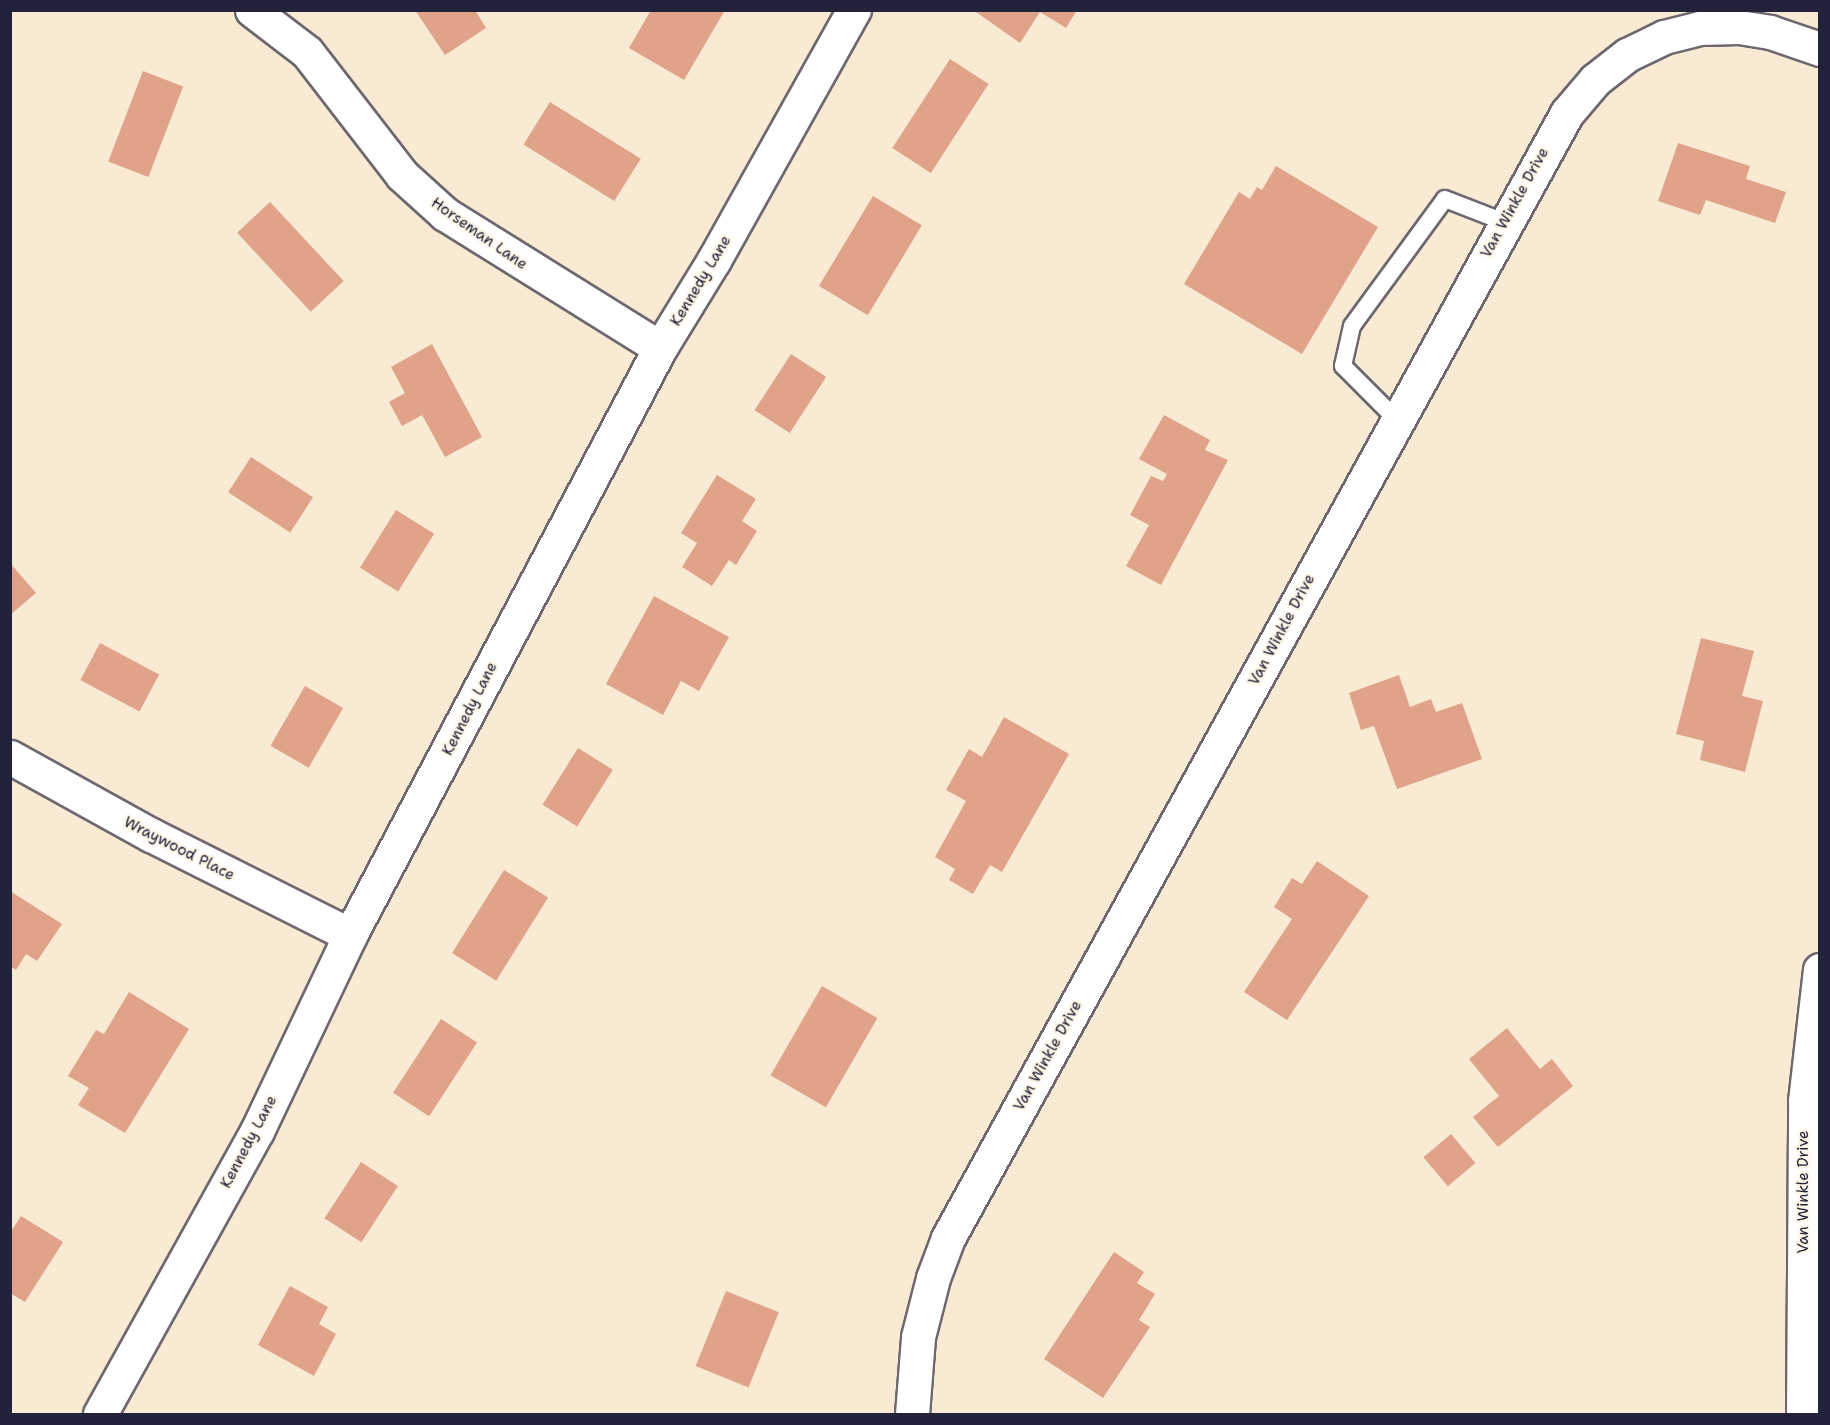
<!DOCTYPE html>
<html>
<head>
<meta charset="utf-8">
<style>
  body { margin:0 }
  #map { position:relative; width:1830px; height:1425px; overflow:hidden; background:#f8ead3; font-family:"Shantell Sans",sans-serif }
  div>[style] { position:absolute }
  .building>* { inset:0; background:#e0a38a; transform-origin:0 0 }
  .roads { filter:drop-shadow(2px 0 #6d6870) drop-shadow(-2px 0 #6d6870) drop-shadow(0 2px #6d6870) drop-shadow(0 -2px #6d6870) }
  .lane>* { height:16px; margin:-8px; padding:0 8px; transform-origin:8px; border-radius:8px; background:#fff }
  .street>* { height:33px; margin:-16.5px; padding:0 16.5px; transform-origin:16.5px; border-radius:16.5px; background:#fff }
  span { translate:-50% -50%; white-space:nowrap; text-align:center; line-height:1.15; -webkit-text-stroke:4.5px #fcf5e5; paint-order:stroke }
  .street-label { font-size:15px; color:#22223b }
  .frame { position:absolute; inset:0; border:12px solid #22223b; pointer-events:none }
</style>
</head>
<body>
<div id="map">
  <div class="building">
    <div style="clip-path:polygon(415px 10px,475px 10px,486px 28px,445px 55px)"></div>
    <div style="clip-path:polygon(651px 10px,725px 10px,684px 80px,629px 48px)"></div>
    <div style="clip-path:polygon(973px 10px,1077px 10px,1066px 28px,1040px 12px,1020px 43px)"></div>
    <div style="left:950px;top:59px;width:46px;height:106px;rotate:33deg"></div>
    <div style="left:143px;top:71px;width:43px;height:97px;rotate:21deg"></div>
    <div style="left:550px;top:102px;width:107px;height:50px;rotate:32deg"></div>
    <div style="clip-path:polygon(1678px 143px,1750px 166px,1746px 179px,1786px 192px,1775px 223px,1706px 200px,1700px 215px,1658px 201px)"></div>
    <div style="clip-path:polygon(1276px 166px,1378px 227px,1302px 354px,1184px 284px,1239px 192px,1250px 199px,1257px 187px,1262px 190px)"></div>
    <div style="left:873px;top:196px;width:57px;height:105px;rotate:31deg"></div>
    <div style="left:270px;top:202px;width:108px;height:45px;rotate:47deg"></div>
    <div style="clip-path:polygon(432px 344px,482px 437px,445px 457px,422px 415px,402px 426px,389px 402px,405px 393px,391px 367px)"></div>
    <div style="left:791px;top:354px;width:42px;height:67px;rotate:33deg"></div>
    <div style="clip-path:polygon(1164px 415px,1210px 440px,1205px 450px,1228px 460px,1161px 585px,1126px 566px,1149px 525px,1130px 515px,1151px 476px,1163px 481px,1167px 474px,1139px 459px)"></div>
    <div style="left:251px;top:457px;width:74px;height:42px;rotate:33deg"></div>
    <div style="clip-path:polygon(717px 475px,756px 499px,742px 521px,757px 531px,736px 565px,729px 560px,712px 586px,682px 567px,697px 543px,681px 533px)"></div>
    <div style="left:396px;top:510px;width:45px;height:68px;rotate:32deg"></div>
    <div style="clip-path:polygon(10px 563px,36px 593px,10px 615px)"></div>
    <div style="clip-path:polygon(654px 596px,729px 637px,699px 691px,681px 681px,663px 715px,606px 684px)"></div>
    <div style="clip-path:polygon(1701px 638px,1754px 651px,1742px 696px,1763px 701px,1745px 772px,1700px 760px,1704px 741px,1676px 734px)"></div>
    <div style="left:100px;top:643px;width:67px;height:42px;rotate:28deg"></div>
    <div style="clip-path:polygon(1399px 675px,1410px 707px,1431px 699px,1436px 712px,1462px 703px,1482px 759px,1397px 789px,1374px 726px,1361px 730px,1349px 693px)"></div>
    <div style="left:305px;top:686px;width:44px;height:69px;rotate:30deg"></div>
    <div style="clip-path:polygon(1004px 717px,1069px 754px,1002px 872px,990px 865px,973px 894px,949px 880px,955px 869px,935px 857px,966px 801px,946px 790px,969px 749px,982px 757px)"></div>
    <div style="left:578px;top:748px;width:41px;height:67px;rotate:32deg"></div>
    <div style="clip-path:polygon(1317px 861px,1369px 896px,1287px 1020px,1244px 992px,1292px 919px,1274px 907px,1292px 878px,1302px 884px)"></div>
    <div style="left:504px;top:870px;width:52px;height:98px;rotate:32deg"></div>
    <div style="clip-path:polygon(10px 891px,62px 924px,37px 961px,26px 954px,16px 970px,10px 966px)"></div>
    <div style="left:822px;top:986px;width:64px;height:103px;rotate:30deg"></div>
    <div style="clip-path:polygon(129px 992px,189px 1029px,125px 1133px,78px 1105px,89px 1088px,68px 1076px,96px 1030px,104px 1034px)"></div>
    <div style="left:441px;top:1019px;width:43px;height:88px;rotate:33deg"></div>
    <div style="clip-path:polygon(1507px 1028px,1540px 1069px,1552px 1059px,1573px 1086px,1498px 1147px,1473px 1117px,1499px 1096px,1469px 1059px)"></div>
    <div style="left:1451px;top:1134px;width:38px;height:36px;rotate:50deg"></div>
    <div style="left:361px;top:1162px;width:44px;height:67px;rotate:33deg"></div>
    <div style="clip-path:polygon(21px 1216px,63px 1242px,25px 1302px,10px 1293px,10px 1233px)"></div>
    <div style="clip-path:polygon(1114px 1252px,1144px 1272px,1137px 1283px,1155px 1294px,1139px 1320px,1150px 1327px,1103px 1398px,1044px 1359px)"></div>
    <div style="clip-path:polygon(290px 1286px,328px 1307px,319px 1324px,336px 1334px,314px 1376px,258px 1345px)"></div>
    <div style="left:726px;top:1291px;width:57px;height:81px;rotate:22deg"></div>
  </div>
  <div class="roads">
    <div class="lane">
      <div style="left:1396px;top:419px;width:75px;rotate:-135deg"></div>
      <div style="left:1343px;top:366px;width:41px;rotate:-77.3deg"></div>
      <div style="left:1352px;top:326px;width:157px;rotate:-53.8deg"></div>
      <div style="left:1445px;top:199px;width:63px;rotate:21.3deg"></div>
    </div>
    <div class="street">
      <div style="left:252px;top:10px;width:69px;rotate:37.4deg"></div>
      <div style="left:307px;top:52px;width:155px;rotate:52.3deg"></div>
      <div style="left:402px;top:175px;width:58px;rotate:42.2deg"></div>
      <div style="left:445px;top:214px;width:253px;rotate:31.9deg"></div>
      <div style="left:10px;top:757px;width:161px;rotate:29deg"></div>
      <div style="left:151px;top:835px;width:223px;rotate:26.7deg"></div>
      <div style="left:100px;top:1414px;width:324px;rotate:-61deg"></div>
      <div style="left:257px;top:1131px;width:217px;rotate:-64.6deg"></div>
      <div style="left:350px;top:935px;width:664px;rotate:-62.16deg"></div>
      <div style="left:660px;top:348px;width:103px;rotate:-58.5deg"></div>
      <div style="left:714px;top:260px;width:287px;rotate:-60.8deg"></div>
      <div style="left:912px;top:1414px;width:77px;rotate:-85.5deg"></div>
      <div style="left:918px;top:1337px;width:61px;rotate:-75.7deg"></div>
      <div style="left:933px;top:1278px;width:43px;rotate:-69.4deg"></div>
      <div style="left:948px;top:1238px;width:1284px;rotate:-61.18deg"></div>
      <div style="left:1567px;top:113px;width:43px;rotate:-49.7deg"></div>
      <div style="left:1595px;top:80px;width:41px;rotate:-38deg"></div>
      <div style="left:1627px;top:55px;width:41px;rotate:-25.9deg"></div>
      <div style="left:1664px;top:37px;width:36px;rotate:-14deg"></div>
      <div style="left:1699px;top:28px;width:40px;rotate:-1.4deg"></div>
      <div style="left:1739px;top:27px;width:31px;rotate:9deg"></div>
      <div style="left:1770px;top:32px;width:53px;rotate:18.8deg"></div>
      <div style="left:1803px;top:1414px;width:313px;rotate:-89.6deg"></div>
      <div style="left:1805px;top:1101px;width:132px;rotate:-83.5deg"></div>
    </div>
  </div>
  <div class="street-label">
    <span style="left:1515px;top:203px;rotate:-61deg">Van Winkle Drive</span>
    <span style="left:479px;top:234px;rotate:35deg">Horseman Lane</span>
    <span style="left:701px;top:281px;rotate:-59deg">Kennedy Lane</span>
    <span style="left:1282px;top:630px;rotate:-62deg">Van Winkle Drive</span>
    <span style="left:470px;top:709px;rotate:-63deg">Kennedy Lane</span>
    <span style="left:179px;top:849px;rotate:27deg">Wraywood Place</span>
    <span style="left:1048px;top:1056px;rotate:-61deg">Van Winkle Drive</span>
    <span style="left:249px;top:1142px;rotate:-62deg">Kennedy Lane</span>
    <span style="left:1804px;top:1192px;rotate:-90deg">Van Winkle Drive</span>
  </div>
  <div class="frame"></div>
</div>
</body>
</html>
